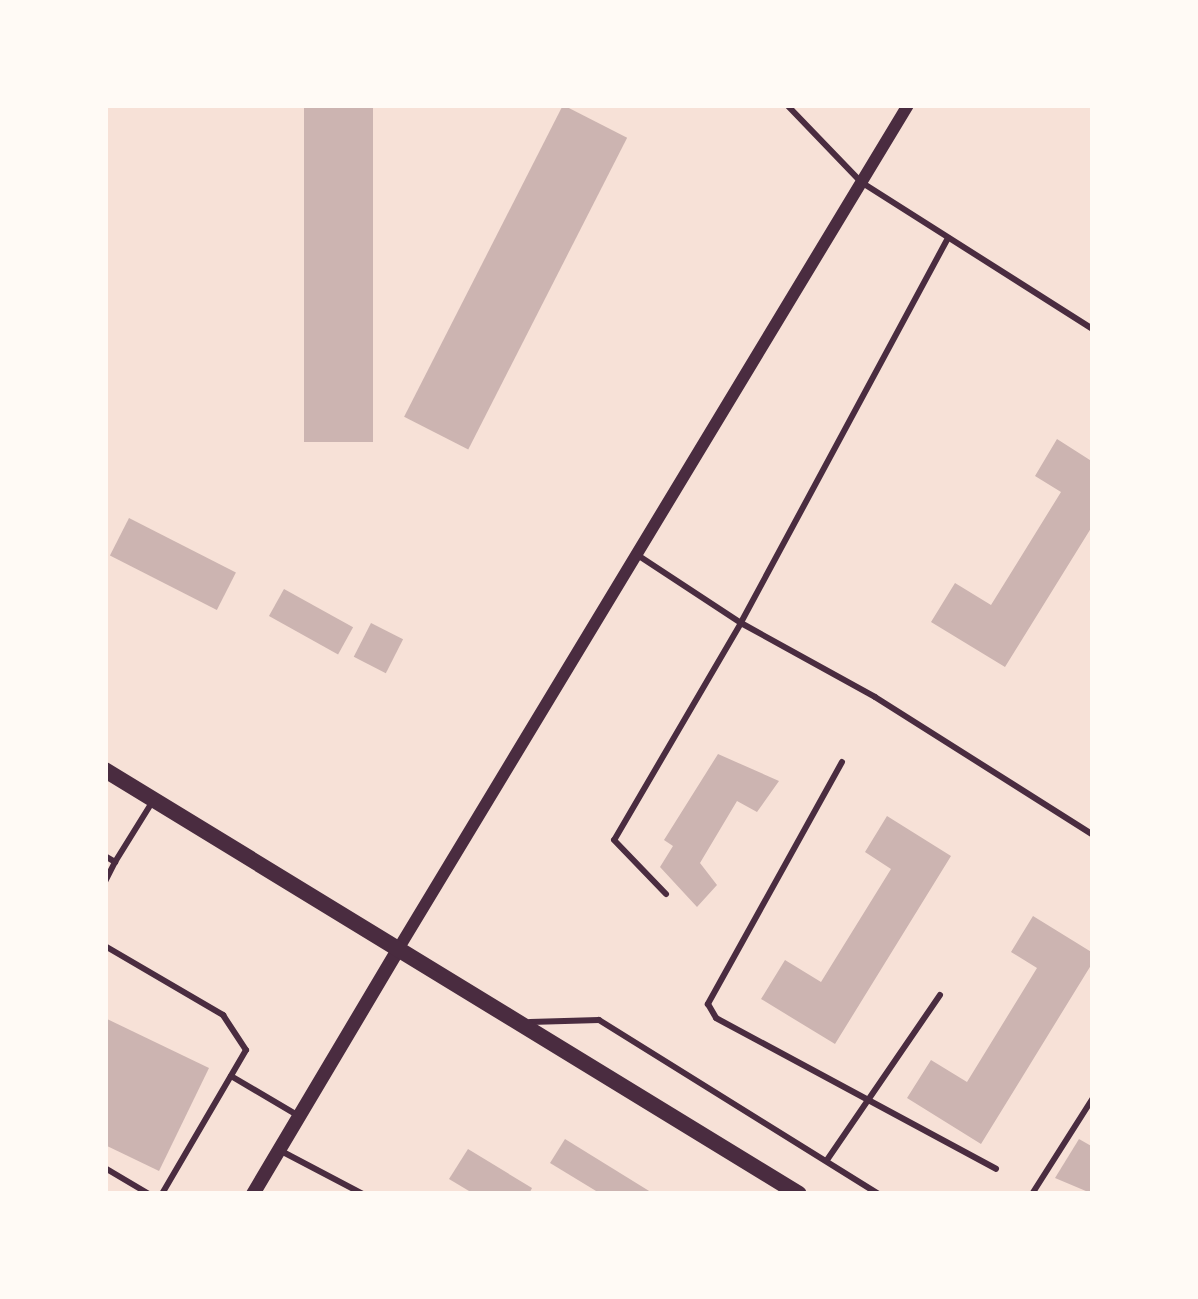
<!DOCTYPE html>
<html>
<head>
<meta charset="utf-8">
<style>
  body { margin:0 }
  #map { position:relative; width:1198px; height:1299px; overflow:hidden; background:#f7e1d7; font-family:"Noto Sans",sans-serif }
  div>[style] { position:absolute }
  .building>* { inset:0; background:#ccb4b1; transform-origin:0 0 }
  .service>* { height:6px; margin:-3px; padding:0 3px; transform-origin:3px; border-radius:3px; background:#4a2c40 }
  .minor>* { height:12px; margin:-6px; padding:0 6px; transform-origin:6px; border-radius:6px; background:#4a2c40 }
  .tertiary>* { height:14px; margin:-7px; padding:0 7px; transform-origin:7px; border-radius:7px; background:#4a2c40 }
  .secondary>* { height:16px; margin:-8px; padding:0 8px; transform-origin:8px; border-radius:8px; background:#4a2c40 }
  span { translate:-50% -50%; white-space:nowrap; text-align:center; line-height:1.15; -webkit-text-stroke:9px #fffaf5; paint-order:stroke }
  .frame { position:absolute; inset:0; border:108px solid #fffaf5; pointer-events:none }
</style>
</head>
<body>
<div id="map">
  <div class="building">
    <div style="left:304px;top:105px;width:69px;height:337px"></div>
    <div style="left:563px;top:105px;width:72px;height:350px;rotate:27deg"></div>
    <div style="clip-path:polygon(1057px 439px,1093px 462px,1093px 525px,1005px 667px,931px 622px,955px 583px,991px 605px,1061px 492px,1035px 476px)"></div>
    <div style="left:129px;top:518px;width:120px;height:42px;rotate:27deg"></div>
    <div style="left:284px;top:589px;width:79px;height:31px;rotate:29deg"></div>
    <div style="left:371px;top:623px;width:36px;height:38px;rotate:27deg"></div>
    <div style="clip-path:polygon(718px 754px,779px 781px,757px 812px,737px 801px,700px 863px,717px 885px,697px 907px,660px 867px,673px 846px,664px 840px)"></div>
    <div style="clip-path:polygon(887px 816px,951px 856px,835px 1044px,761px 999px,785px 960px,821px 982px,891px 869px,865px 852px)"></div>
    <div style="clip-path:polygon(1033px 916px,1093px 953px,1093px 962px,981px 1144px,907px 1098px,931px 1060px,967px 1082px,1037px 968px,1011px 952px)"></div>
    <div style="clip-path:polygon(105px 1018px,209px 1068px,159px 1171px,105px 1145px)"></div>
    <div style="clip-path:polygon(565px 1139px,654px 1194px,601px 1194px,550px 1163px)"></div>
    <div style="clip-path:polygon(1079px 1139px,1093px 1147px,1093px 1194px,1055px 1178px)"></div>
    <div style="clip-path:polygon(468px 1149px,532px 1188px,529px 1194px,474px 1194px,449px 1179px)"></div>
  </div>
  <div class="service">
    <div style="left:787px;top:105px;width:107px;rotate:46.1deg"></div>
    <div style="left:861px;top:182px;width:275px;rotate:32.4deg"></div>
    <div style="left:948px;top:238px;width:437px;rotate:118.3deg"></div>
    <div style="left:741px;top:623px;width:153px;rotate:28.9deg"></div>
    <div style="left:875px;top:697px;width:258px;rotate:32.3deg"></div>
    <div style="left:639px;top:556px;width:122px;rotate:33.3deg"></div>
    <div style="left:741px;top:623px;width:251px;rotate:120.3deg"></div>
    <div style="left:614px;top:840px;width:75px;rotate:46.1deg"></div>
    <div style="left:842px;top:762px;width:277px;rotate:119deg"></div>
    <div style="left:708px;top:1004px;width:16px;rotate:60deg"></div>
    <div style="left:716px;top:1018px;width:318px;rotate:28.3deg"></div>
    <div style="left:105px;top:856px;width:12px;rotate:31deg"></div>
    <div style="left:115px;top:862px;width:22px;rotate:117deg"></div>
    <div style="left:115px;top:862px;width:68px;rotate:-58.2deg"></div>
    <div style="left:105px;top:946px;width:137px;rotate:30.3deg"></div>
    <div style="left:223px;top:1015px;width:42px;rotate:56.7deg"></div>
    <div style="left:246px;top:1050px;width:167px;rotate:120.3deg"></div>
    <div style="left:530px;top:1022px;width:69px;rotate:-1.7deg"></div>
    <div style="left:599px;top:1020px;width:329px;rotate:31.9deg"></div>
    <div style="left:231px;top:1076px;width:79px;rotate:30.5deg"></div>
    <div style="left:283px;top:1152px;width:90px;rotate:27.7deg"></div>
    <div style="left:827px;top:1160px;width:200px;rotate:-55.6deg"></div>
    <div style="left:105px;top:1168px;width:51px;rotate:30.6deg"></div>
    <div style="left:1032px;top:1194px;width:114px;rotate:-57.6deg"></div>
  </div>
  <div class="minor">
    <div style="left:397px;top:951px;width:988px;rotate:-58.87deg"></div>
  </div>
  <div class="tertiary">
    <div style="left:253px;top:1194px;width:282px;rotate:-59.3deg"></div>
  </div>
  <div class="secondary">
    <div style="left:105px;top:770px;width:813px;rotate:31.42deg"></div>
  </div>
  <div class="frame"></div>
</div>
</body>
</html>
